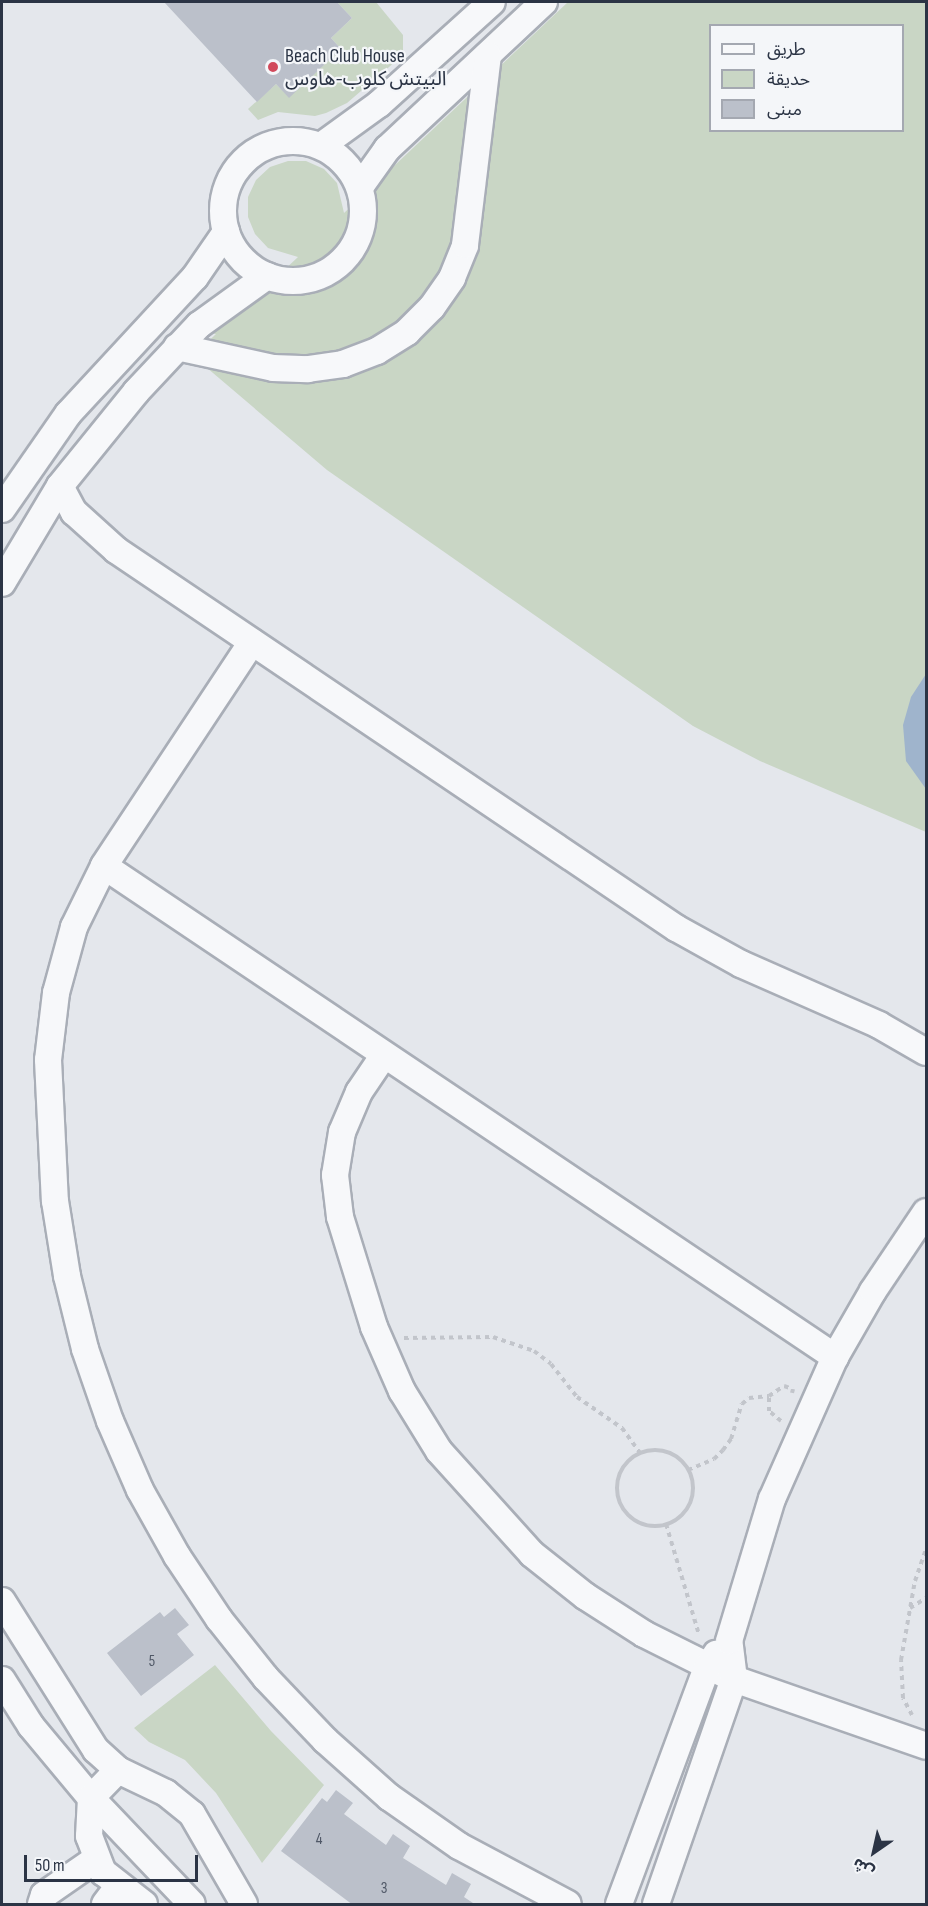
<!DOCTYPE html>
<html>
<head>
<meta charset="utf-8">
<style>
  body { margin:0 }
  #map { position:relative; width:928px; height:1906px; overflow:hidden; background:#e4e7ec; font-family:"Sofia Sans Condensed","Noto Sans Arabic",sans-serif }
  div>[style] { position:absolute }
  .green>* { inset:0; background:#c9d6c5 }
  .water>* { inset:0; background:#9fb4cc }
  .building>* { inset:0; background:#bbc0ca }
  .path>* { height:4px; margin-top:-2px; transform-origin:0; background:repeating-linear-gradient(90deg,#c2c5cb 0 4.5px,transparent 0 9px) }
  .path>.ring { margin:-2px; padding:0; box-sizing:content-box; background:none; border:4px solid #c2c5cb; border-radius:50% }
  .roads { filter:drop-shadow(2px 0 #a9aeb7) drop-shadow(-2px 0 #a9aeb7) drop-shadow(0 2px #a9aeb7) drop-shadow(0 -2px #a9aeb7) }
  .minor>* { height:26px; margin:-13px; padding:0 13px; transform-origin:13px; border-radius:13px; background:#f7f8fa }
  .minor>.ring { margin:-13px; padding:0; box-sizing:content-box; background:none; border:26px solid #f7f8fa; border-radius:50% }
  .dots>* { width:16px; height:16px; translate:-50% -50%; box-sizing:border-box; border:3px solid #f4f6f9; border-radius:50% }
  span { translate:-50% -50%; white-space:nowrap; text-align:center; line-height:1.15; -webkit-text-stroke:4.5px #f4f6f9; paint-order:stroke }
  .number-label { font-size:16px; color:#4f5766 }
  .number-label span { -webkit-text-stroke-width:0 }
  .poi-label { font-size:20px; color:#2b3445 }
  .left { translate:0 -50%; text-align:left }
  .frame { position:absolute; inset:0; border:3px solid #2b3445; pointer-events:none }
  .legend { position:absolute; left:709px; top:24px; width:195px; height:108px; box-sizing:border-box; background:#f4f6f9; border:2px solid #a4a8b1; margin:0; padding:8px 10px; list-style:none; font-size:18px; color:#2b3445 }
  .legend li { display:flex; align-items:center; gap:12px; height:30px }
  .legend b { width:30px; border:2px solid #a4a8b1 }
  .north { position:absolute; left:844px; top:1822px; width:60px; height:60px; -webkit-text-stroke:4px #f4f6f9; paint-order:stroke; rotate:214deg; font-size:16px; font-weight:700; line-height:24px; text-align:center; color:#2b3445 }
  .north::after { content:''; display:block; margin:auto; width:21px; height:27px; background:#2b3445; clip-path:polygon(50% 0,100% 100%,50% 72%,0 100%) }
  .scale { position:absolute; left:24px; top:1855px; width:174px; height:27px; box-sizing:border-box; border:3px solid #2b3445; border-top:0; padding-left:8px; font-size:18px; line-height:21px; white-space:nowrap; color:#2b3445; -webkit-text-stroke:4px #f4f6f9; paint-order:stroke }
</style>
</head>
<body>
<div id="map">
  <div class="green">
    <div style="clip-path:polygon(337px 2px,376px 2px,403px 35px,403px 50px,396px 61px,347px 103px,326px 113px,315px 116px,278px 112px,258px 120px,248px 109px,276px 84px,289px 97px,341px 49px,331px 38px,352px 18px)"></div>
    <div style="clip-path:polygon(evenodd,568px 2px,926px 2px,926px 832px,760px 761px,693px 726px,327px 470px,193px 356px,216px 334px,206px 333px,247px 305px,298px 257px,268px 248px,255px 234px,248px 217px,248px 197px,256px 180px,270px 167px,288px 161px,306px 161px,324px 169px,337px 183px,344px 213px,568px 2px,710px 26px,902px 26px,902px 130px,710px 130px,710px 26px)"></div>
    <div style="clip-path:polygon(215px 1665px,271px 1731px,324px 1785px,262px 1863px,216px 1793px,185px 1760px,149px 1742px,134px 1728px)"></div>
  </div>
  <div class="water">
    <div style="clip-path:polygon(926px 674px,926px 789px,906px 761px,903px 725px,911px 697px)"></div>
  </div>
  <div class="building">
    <div style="clip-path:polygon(164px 2px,337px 2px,352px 18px,331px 38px,341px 49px,289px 98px,276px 84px,257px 102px)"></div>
    <div style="clip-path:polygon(175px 1608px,189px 1625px,177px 1634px,194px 1655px,141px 1696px,107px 1653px,160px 1612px,164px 1617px)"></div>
    <div style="clip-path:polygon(336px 1790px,353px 1803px,344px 1814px,386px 1845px,393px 1834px,410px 1846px,403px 1858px,446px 1885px,452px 1873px,471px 1884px,464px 1897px,476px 1905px,353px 1905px,281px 1851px,322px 1798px,327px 1802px)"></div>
  </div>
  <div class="path">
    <div style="left:404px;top:1338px;width:89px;rotate:-0.6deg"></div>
    <div style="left:493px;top:1337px;width:43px;rotate:18.9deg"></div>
    <div style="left:534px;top:1351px;width:21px;rotate:37deg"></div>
    <div style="left:551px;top:1364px;width:42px;rotate:51.8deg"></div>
    <div style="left:577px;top:1397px;width:55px;rotate:34.6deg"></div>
    <div style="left:622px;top:1428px;width:31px;rotate:54deg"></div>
    <div style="left:781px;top:1421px;width:16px;rotate:-140deg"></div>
    <div style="left:769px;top:1411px;width:15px;rotate:-90deg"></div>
    <div style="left:769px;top:1396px;width:18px;rotate:-34deg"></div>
    <div style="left:784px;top:1386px;width:9px;rotate:18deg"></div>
    <div style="left:793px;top:1389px;width:4px;rotate:104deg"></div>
    <div class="ring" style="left:617px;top:1450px;width:72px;height:72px"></div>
    <div style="left:688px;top:1470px;width:28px;rotate:-23deg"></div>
    <div style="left:714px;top:1459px;width:13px;rotate:-45deg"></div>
    <div style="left:723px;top:1450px;width:14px;rotate:-54deg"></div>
    <div style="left:731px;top:1439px;width:37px;rotate:-73deg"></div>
    <div style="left:742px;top:1404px;width:9px;rotate:-41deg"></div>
    <div style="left:749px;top:1398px;width:20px;rotate:-6deg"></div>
    <div style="left:666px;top:1524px;width:116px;rotate:73.4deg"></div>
    <div style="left:910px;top:1608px;width:19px;rotate:-32deg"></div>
    <div style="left:912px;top:1715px;width:19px;rotate:-118deg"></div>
    <div style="left:903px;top:1698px;width:38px;rotate:-93deg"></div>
    <div style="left:901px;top:1660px;width:80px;rotate:-80deg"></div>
    <div style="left:915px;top:1581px;width:34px;rotate:-71deg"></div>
  </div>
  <div class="roads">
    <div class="minor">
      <div class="ring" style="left:223px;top:141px;width:114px;height:114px"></div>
      <div style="left:321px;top:146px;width:72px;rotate:-35.9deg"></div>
      <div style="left:379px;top:104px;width:152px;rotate:-42.1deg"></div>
      <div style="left:360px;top:187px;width:47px;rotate:-54.6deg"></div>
      <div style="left:387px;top:149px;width:215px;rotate:-43.1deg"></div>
      <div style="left:177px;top:347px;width:98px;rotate:12.3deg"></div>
      <div style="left:273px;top:368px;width:35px;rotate:2deg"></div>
      <div style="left:308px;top:369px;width:35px;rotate:-8deg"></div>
      <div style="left:343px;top:364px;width:36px;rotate:-21deg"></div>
      <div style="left:377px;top:351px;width:36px;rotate:-32deg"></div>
      <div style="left:407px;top:332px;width:35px;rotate:-45deg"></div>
      <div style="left:432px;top:307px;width:35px;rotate:-55deg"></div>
      <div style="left:452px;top:278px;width:35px;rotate:-68deg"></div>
      <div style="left:465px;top:245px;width:191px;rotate:-83.1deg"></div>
      <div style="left:60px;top:486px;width:30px;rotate:62deg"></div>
      <div style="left:74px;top:512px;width:57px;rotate:42.1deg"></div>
      <div style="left:116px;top:550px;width:676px;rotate:34.02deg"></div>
      <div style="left:676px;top:928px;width:74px;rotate:29deg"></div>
      <div style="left:741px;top:964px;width:151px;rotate:23.8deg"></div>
      <div style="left:879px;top:1025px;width:54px;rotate:29.9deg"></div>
      <div style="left:2px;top:509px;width:116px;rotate:-55.2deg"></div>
      <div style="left:68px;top:414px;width:187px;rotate:-47.2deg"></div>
      <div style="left:195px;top:277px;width:55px;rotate:-55.4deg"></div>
      <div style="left:2px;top:583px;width:113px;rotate:-59.1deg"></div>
      <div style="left:60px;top:486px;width:121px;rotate:-51deg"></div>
      <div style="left:136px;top:392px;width:92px;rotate:-46.8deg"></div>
      <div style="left:199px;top:325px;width:84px;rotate:-35.8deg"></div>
      <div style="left:252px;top:642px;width:268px;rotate:123.5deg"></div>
      <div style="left:104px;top:866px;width:68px;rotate:116.2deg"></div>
      <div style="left:74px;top:927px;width:68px;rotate:105.3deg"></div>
      <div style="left:56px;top:993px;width:67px;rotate:96.8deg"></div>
      <div style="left:48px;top:1060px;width:141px;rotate:87.2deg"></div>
      <div style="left:55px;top:1201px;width:76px;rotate:80.9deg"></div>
      <div style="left:67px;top:1276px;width:75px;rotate:76.1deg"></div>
      <div style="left:85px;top:1349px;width:76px;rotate:70.9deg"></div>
      <div style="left:110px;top:1421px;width:75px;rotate:66.5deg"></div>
      <div style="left:140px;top:1490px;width:76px;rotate:60.7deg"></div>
      <div style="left:177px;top:1556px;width:76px;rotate:56.3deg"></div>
      <div style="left:219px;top:1619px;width:75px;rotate:51.5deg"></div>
      <div style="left:266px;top:1678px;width:86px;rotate:46.4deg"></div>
      <div style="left:325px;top:1740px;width:86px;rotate:41.7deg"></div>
      <div style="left:389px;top:1797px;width:85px;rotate:35deg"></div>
      <div style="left:459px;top:1846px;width:123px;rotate:28deg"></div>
      <div style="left:104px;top:866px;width:881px;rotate:33.89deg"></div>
      <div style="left:384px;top:1055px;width:45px;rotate:124deg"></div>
      <div style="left:359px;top:1092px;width:43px;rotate:113deg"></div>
      <div style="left:342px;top:1132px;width:44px;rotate:99.2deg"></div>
      <div style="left:335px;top:1175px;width:42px;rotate:83.2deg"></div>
      <div style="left:340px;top:1217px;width:115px;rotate:72.8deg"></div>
      <div style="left:374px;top:1327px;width:70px;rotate:66.4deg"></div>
      <div style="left:402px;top:1391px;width:70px;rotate:58.3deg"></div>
      <div style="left:439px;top:1451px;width:139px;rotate:47.9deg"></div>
      <div style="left:532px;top:1554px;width:68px;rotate:38.4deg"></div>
      <div style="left:585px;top:1596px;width:70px;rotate:32.8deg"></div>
      <div style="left:644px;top:1634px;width:101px;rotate:26.6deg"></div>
      <div style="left:734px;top:1679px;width:203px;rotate:19.2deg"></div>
      <div style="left:2px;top:1601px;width:176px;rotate:57.8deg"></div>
      <div style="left:96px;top:1750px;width:30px;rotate:42deg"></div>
      <div style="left:118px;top:1770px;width:53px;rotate:25.6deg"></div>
      <div style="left:166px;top:1793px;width:33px;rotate:39deg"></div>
      <div style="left:192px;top:1814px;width:104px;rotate:60deg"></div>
      <div style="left:2px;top:1680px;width:54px;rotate:57.8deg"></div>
      <div style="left:31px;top:1726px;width:94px;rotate:50.2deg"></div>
      <div style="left:91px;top:1798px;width:146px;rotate:46.4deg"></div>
      <div style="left:118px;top:1770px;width:39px;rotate:134deg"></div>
      <div style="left:91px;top:1798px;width:38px;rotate:93deg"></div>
      <div style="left:89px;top:1836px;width:39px;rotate:69deg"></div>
      <div style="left:103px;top:1872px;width:52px;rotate:38deg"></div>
      <div style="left:41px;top:1904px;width:9px;rotate:-72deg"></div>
      <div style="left:44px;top:1895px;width:63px;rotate:-34.7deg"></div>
      <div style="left:105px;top:1904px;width:21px;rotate:-53deg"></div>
      <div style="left:619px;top:1904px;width:252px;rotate:-69.6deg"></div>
      <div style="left:707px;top:1668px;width:17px;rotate:-57deg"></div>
      <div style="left:656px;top:1904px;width:238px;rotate:-70.9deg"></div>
      <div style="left:734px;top:1679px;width:38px;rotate:-97deg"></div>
      <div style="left:729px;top:1641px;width:148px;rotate:-73.2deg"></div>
      <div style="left:772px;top:1499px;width:155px;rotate:-66.1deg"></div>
      <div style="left:835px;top:1357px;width:76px;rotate:-60.1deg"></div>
      <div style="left:873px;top:1291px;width:95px;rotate:-56.1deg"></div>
    </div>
  </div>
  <div class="dots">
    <div style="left:273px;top:67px;background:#d1495b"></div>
  </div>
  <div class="number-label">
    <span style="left:152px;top:1662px">5</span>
    <span style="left:319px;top:1840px">4</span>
    <span style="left:384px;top:1889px">3</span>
  </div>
  <div class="poi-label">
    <span class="left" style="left:285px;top:68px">Beach Club House<br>البيتش كلوب-هاوس</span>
  </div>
  <div class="frame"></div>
  <ul class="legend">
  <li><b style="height:8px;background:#f7f8fa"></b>طريق</li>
  <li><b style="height:16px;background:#c9d6c5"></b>حديقة</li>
  <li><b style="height:16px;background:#bbc0ca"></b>مبنى</li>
  </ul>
  <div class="north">ش</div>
  <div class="scale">50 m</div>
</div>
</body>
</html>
